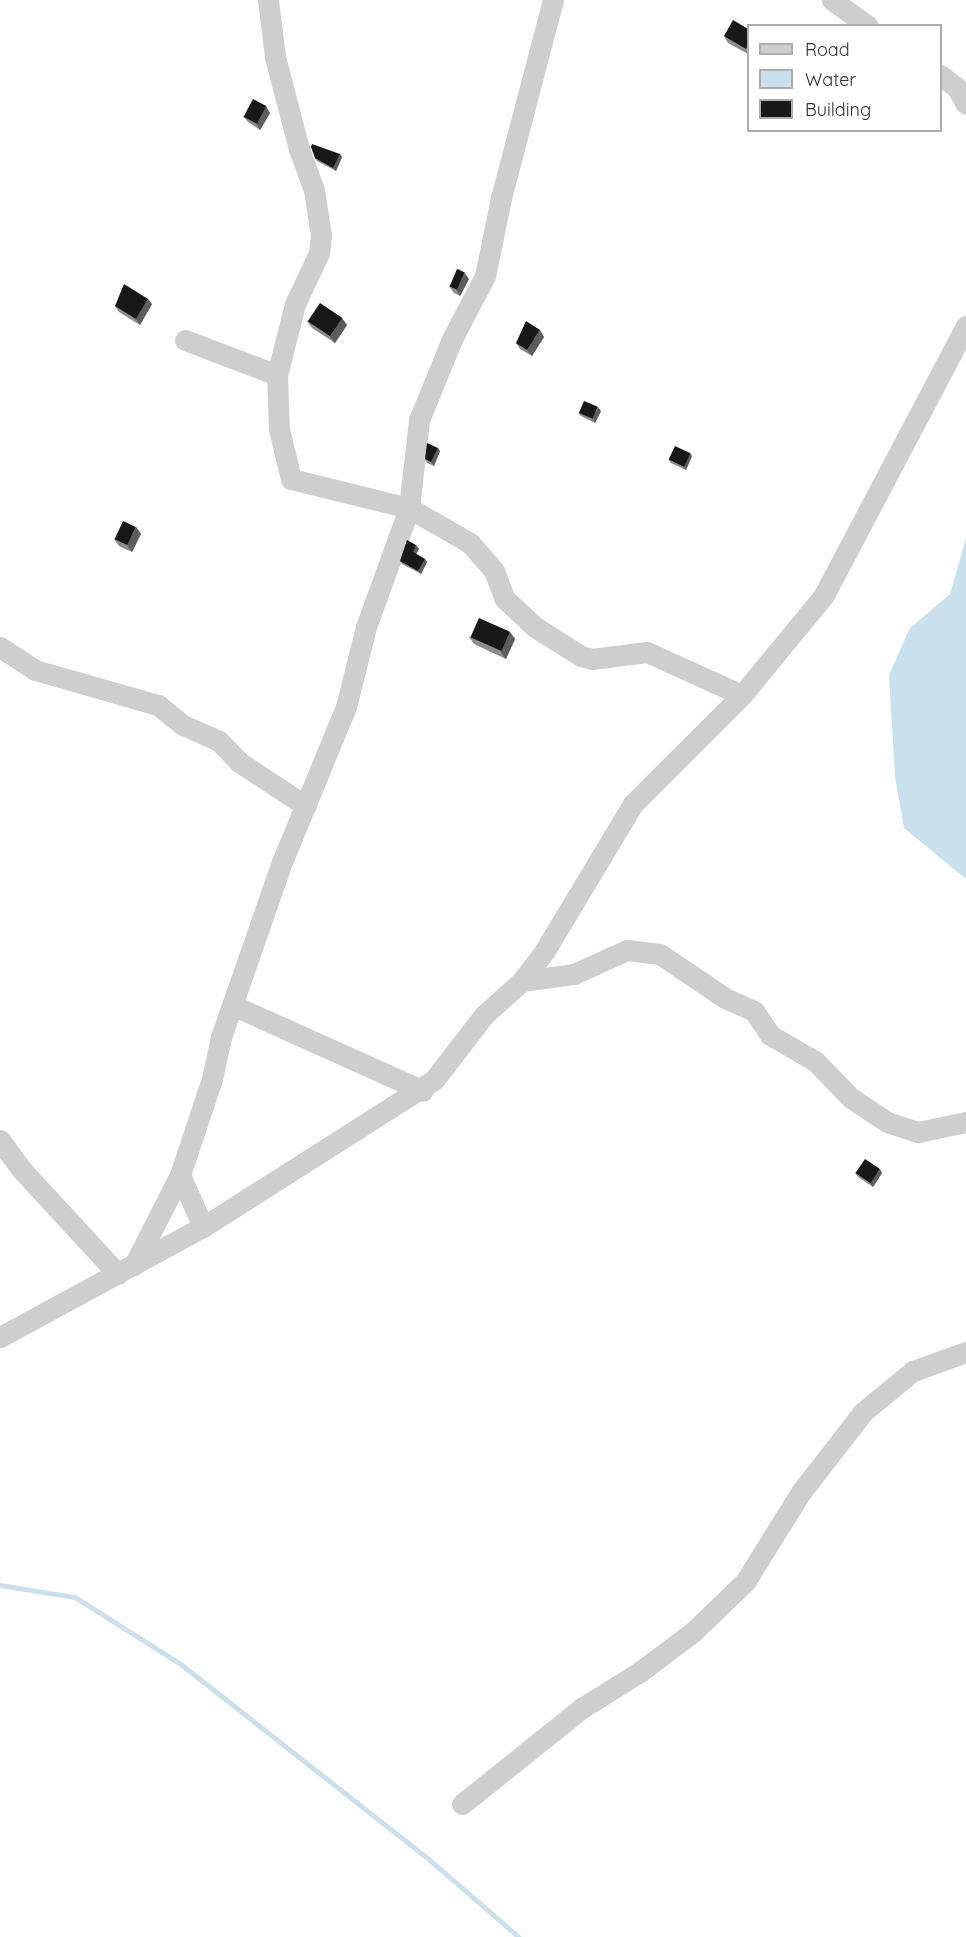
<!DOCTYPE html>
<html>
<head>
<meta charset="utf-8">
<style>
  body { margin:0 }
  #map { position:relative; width:966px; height:1937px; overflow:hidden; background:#fff; font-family:Quicksand,sans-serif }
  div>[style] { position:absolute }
  .water>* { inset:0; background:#cbe0ed }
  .stream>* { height:4.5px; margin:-2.25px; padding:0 2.25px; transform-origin:2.25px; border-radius:2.25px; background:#cbe0ed }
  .minor>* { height:21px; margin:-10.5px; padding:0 10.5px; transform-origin:10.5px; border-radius:10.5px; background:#cecece }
  .wall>* { inset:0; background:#8c8c8c }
  .shaded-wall>* { inset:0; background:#5d5d5d }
  .building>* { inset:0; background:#181818; transform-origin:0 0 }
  span { translate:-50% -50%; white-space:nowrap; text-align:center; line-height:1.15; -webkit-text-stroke:6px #fff; paint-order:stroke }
  .legend { position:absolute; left:747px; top:24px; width:195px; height:108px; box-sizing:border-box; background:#fff; border:2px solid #adadad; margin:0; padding:8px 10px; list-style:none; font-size:18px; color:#313131 }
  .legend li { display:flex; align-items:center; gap:12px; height:30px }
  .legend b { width:30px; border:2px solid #adadad }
</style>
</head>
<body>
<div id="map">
  <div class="water">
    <div style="clip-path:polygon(966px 538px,966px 879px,904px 828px,895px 777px,889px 675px,910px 628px,950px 594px)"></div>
  </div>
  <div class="stream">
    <div style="left:0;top:1585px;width:76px;rotate:9.1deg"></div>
    <div style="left:75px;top:1597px;width:125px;rotate:32.3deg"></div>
    <div style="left:181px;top:1664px;width:318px;rotate:38.2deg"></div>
    <div style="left:431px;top:1861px;width:116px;rotate:40.8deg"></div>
  </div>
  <div class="minor">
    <div style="left:268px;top:0;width:57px;rotate:83deg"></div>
    <div style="left:275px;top:57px;width:95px;rotate:75.4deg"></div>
    <div style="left:299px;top:149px;width:44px;rotate:69.9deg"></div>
    <div style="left:314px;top:190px;width:47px;rotate:81.3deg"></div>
    <div style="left:321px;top:236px;width:17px;rotate:97deg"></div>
    <div style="left:319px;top:253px;width:56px;rotate:115.2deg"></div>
    <div style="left:295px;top:304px;width:73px;rotate:104.2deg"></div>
    <div style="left:277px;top:375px;width:54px;rotate:87.9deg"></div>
    <div style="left:279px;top:429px;width:51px;rotate:76.5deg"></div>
    <div style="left:291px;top:479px;width:122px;rotate:13.8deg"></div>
    <div style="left:409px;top:508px;width:70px;rotate:29.8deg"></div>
    <div style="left:470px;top:543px;width:37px;rotate:49deg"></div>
    <div style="left:494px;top:571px;width:30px;rotate:69deg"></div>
    <div style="left:505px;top:599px;width:41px;rotate:43deg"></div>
    <div style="left:535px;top:627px;width:54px;rotate:32.2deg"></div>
    <div style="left:581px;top:656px;width:11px;rotate:15deg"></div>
    <div style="left:592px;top:659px;width:55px;rotate:-7.3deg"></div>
    <div style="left:647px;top:652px;width:104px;rotate:24.4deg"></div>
    <div style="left:832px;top:0;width:44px;rotate:35.8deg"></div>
    <div style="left:940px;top:75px;width:21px;rotate:37deg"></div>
    <div style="left:957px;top:88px;width:18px;rotate:61deg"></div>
    <div style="left:185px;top:340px;width:98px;rotate:20.8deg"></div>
    <div style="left:0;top:647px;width:42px;rotate:33.3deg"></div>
    <div style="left:35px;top:670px;width:128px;rotate:15.9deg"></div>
    <div style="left:158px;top:705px;width:32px;rotate:39deg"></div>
    <div style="left:183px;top:725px;width:39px;rotate:24deg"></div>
    <div style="left:219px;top:741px;width:29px;rotate:46deg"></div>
    <div style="left:239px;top:762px;width:80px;rotate:33.3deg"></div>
    <div style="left:522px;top:981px;width:52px;rotate:-7.7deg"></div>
    <div style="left:574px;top:974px;width:58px;rotate:-24.4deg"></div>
    <div style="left:627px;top:950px;width:33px;rotate:7deg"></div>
    <div style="left:660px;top:954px;width:78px;rotate:34.1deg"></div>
    <div style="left:725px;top:998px;width:32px;rotate:24deg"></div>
    <div style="left:754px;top:1011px;width:29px;rotate:56deg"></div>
    <div style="left:770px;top:1035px;width:52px;rotate:30deg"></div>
    <div style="left:815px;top:1061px;width:52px;rotate:45.8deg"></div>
    <div style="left:851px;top:1098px;width:43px;rotate:33.7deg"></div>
    <div style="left:887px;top:1122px;width:33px;rotate:18deg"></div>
    <div style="left:918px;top:1132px;width:49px;rotate:-11.8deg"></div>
    <div style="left:232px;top:1005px;width:209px;rotate:24.2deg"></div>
    <div style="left:0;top:1140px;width:36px;rotate:54deg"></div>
    <div style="left:21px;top:1169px;width:143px;rotate:47.3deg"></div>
    <div style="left:180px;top:1175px;width:57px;rotate:66.1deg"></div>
    <div style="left:134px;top:1265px;width:101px;rotate:-62.9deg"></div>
    <div style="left:180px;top:1175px;width:101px;rotate:-71.6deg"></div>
    <div style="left:212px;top:1079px;width:43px;rotate:-77.9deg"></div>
    <div style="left:221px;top:1037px;width:185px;rotate:-70.8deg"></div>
    <div style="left:282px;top:862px;width:168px;rotate:-67.6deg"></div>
    <div style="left:346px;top:707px;width:82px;rotate:-76deg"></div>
    <div style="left:366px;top:627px;width:127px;rotate:-70.1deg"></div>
    <div style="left:409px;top:508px;width:89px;rotate:-83.5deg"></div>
    <div style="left:419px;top:420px;width:87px;rotate:-67.8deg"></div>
    <div style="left:452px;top:339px;width:71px;rotate:-62.4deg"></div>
    <div style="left:485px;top:276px;width:80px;rotate:-78.4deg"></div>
    <div style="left:501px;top:198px;width:205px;rotate:-75.3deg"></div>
    <div style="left:0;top:1337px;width:231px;rotate:-28.5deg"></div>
    <div style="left:203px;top:1227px;width:274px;rotate:-32.5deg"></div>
    <div style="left:434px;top:1080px;width:82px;rotate:-52.4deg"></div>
    <div style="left:484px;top:1015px;width:51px;rotate:-41.8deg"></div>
    <div style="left:522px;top:981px;width:36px;rotate:-53deg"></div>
    <div style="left:544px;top:952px;width:173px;rotate:-59deg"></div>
    <div style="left:633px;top:804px;width:154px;rotate:-45deg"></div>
    <div style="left:742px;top:695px;width:129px;rotate:-50.6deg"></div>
    <div style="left:824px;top:595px;width:304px;rotate:-62.2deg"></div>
    <div style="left:462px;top:1804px;width:154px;rotate:-38.7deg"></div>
    <div style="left:582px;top:1708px;width:70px;rotate:-32.1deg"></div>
    <div style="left:641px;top:1671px;width:66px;rotate:-37deg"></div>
    <div style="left:694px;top:1631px;width:71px;rotate:-43.9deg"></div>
    <div style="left:745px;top:1582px;width:106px;rotate:-58.1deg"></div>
    <div style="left:801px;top:1492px;width:101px;rotate:-52.2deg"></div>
    <div style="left:863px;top:1412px;width:65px;rotate:-39.4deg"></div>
    <div style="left:913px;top:1371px;width:56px;rotate:-19.7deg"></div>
  </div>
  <div class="wall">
    <div style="clip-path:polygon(748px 29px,748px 54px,728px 43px,724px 36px)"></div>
    <div style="clip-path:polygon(270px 113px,260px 130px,248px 122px,243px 116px)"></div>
    <div style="clip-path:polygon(340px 154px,342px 157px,336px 171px,317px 161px,315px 158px)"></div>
    <div style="clip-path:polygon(469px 279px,460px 296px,454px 293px,449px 286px)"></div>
    <div style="clip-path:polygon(152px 304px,140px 325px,119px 312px,115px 306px)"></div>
    <div style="clip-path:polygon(307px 321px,347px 325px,335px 343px,312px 328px)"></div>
    <div style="clip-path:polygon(544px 337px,532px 356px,520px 349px,516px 343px)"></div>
    <div style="clip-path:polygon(601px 411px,595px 423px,581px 416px,578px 413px)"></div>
    <div style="clip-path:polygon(438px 448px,440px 451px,434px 466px,427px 463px,425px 459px)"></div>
    <div style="clip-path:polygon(692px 456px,686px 470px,671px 463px,669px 460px)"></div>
    <div style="clip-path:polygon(136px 527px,141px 534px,132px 552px,119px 546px,114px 539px)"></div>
    <div style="clip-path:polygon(416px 545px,419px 549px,416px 554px,425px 559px,427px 562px,421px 574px,402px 564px,400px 561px)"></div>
    <div style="clip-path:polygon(510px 632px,515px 639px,506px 659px,474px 644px,469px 637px)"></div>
    <div style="clip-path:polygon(855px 1173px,882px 1173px,873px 1187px,858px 1177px)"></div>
  </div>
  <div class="shaded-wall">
    <div style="clip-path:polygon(266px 106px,270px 113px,260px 130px,256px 123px)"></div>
    <div style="clip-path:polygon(340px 154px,342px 157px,336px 171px,333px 168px)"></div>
    <div style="clip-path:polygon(464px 272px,469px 279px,460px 296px,456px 289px)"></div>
    <div style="clip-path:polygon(148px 299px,152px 304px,140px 325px,136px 319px)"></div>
    <div style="clip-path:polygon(342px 318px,347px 325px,335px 343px,330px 337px)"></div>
    <div style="clip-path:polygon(540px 330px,544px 337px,532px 356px,527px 350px)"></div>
    <div style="clip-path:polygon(598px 407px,601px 411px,595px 423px,593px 419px)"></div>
    <div style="clip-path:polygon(438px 448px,440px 451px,434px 466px,431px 462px)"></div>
    <div style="clip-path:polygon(690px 453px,692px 456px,686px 470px,684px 467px)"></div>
    <div style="clip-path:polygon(136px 527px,141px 534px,132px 552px,127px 545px)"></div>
    <div style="clip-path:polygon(416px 545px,419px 549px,415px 556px,413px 552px)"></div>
    <div style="clip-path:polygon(425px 559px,427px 562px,421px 574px,418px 571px)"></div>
    <div style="clip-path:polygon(510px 632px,515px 639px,506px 659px,501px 652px)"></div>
    <div style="clip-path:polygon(880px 1169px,882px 1173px,873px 1187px,870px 1183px)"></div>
  </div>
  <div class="building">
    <div style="clip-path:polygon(733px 20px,748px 29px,748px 45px,746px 49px,724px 36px)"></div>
    <div style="left:253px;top:99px;width:15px;height:20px;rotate:28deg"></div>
    <div style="clip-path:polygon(312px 144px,340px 154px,333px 168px,315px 158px,311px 147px)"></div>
    <div style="left:457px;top:269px;width:8px;height:19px;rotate:23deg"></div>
    <div style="clip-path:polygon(124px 284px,148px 299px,136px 319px,115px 306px)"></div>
    <div style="left:320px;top:303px;width:27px;height:22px;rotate:34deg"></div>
    <div style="clip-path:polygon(526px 321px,540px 330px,527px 350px,516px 343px)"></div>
    <div style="left:584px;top:401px;width:15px;height:13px;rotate:23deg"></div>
    <div style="clip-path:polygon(427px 443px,438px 448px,431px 462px,425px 459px)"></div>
    <div style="left:675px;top:446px;width:17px;height:15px;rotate:25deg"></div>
    <div style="left:123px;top:521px;width:14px;height:20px;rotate:25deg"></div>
    <div style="clip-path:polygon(407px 540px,416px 545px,413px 552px,425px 559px,418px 571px,400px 561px)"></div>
    <div style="left:479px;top:618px;width:34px;height:21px;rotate:24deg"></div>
    <div style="left:865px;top:1159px;width:18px;height:17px;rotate:34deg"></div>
  </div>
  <ul class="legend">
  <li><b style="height:8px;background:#cecece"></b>Road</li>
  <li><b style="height:16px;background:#cbe0ed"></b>Water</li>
  <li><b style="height:16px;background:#181818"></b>Building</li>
  </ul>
</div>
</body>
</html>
